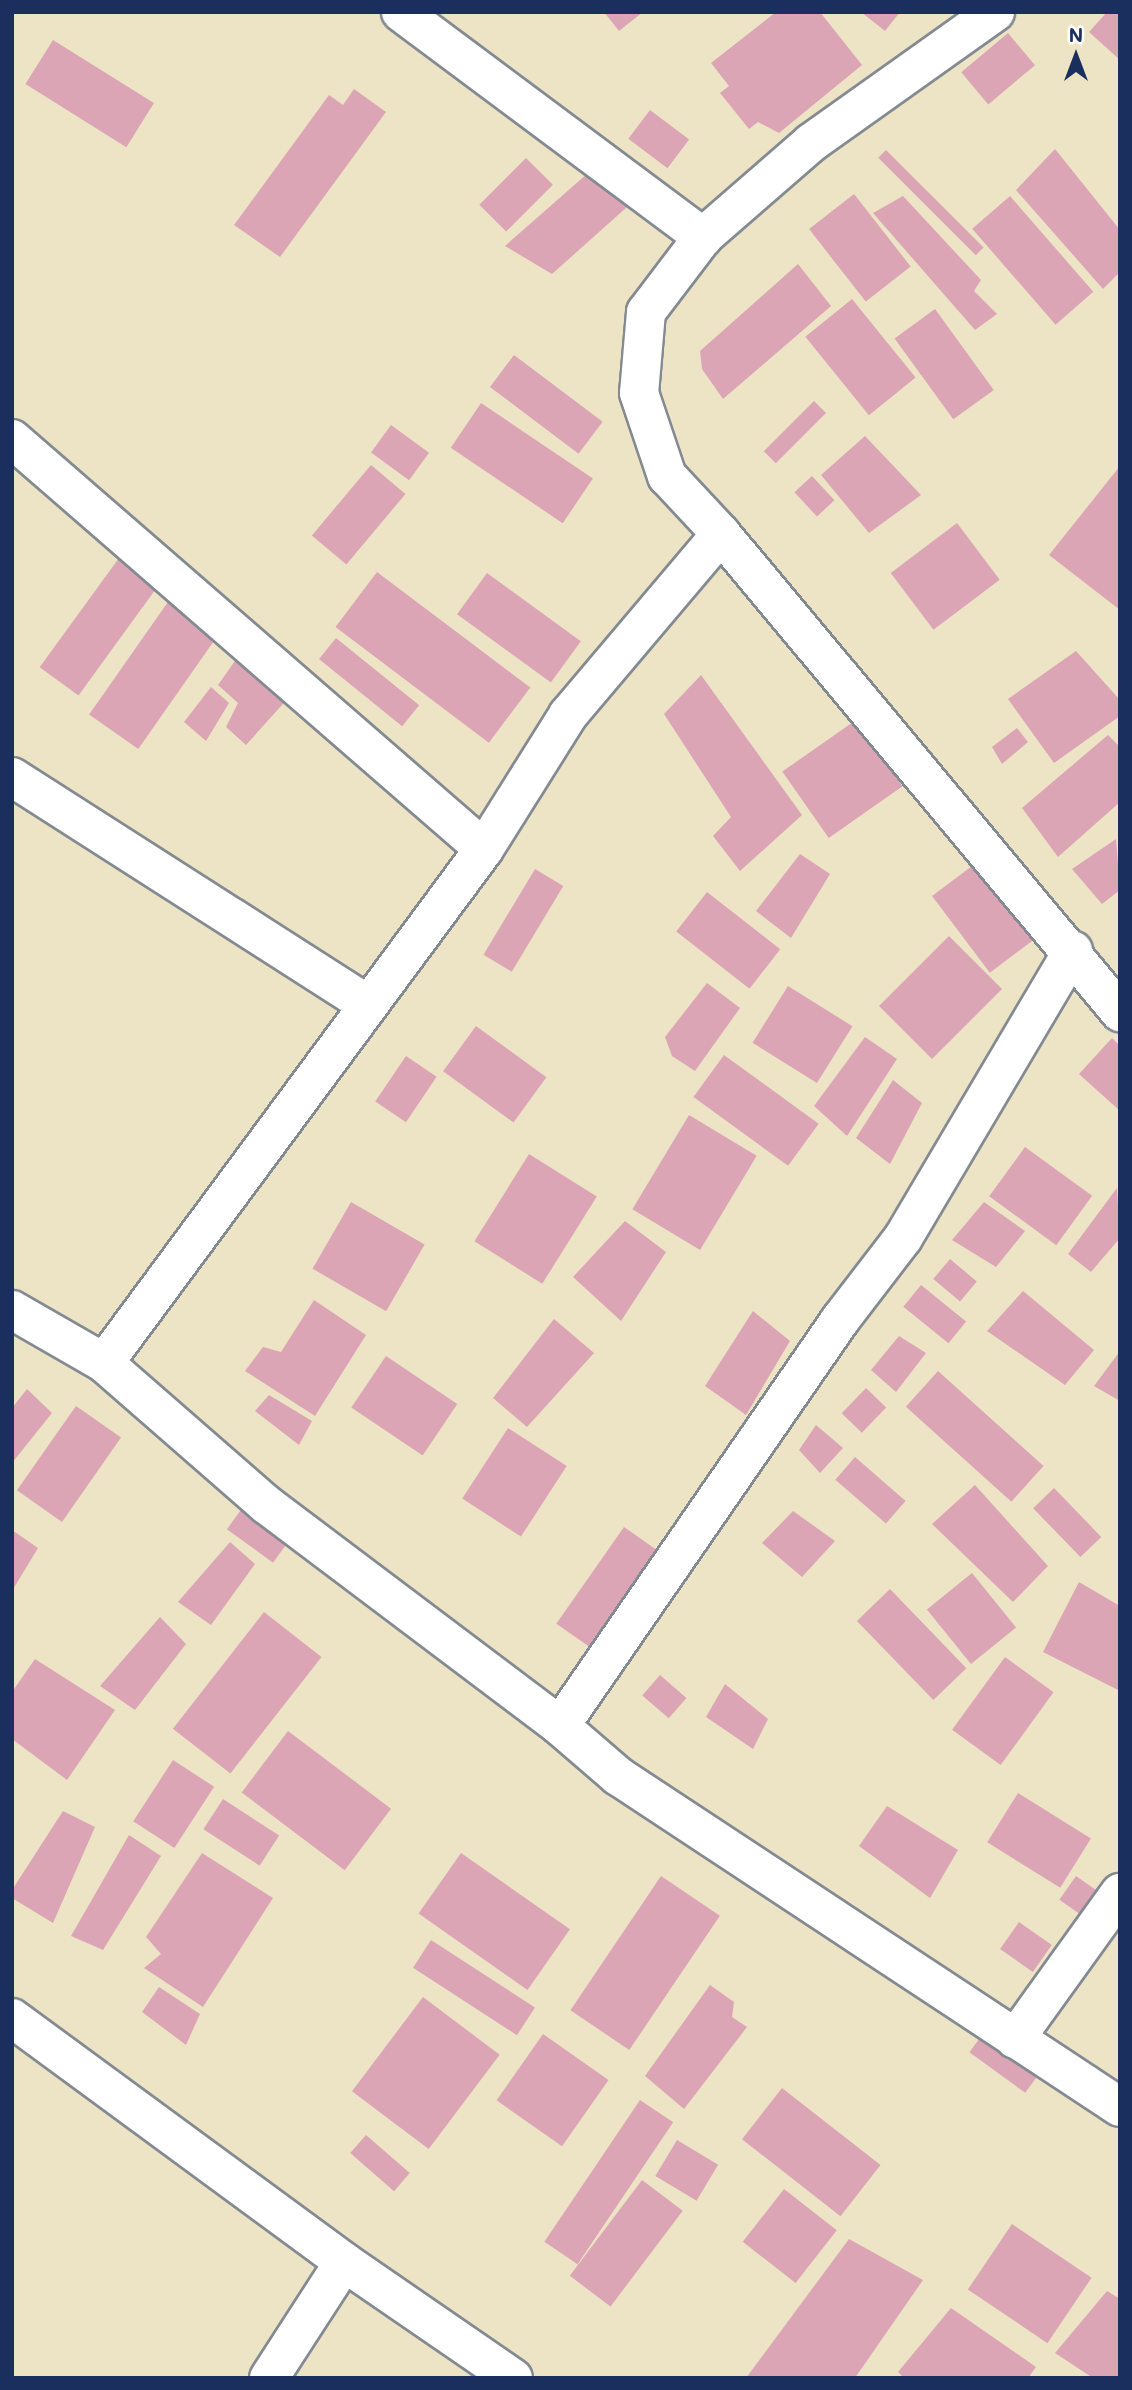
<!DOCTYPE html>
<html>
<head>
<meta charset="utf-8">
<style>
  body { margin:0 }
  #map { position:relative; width:1132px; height:2390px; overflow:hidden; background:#ede4c5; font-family:Mali,sans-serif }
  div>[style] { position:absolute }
  .building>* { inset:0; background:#dba5b6; transform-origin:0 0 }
  .roads { filter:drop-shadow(2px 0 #848a92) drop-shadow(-2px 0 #848a92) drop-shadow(0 2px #848a92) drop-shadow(0 -2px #848a92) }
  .minor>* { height:38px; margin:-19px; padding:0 19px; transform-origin:19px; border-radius:19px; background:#fff }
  span { translate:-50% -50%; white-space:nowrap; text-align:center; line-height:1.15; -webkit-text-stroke:5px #fff; paint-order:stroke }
  .frame { position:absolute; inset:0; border:14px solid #1b2f5e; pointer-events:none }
  .north { position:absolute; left:1041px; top:21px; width:70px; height:70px; -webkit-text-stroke:5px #fff; paint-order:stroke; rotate:0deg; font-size:19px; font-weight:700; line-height:28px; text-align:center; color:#1b2f5e }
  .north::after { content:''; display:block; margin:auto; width:24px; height:32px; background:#1b2f5e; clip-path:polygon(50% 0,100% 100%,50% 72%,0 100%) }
</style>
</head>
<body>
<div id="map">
  <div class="building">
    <div style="clip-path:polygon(604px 12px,643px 12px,619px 31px)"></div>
    <div style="clip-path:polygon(776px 12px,820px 12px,862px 65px,779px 133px,758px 122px,749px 129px,720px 93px,729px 86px,711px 63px)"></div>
    <div style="clip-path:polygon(861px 12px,900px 12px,885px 31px)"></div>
    <div style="clip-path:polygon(1107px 12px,1120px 12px,1120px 60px,1089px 32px)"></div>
    <div style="left:1008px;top:33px;width:42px;height:61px;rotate:50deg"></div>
    <div style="left:53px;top:40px;width:119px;height:52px;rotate:32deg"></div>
    <div style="clip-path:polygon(354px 89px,386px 112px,280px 257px,234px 225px,329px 95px,343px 105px)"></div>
    <div style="left:650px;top:110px;width:49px;height:36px;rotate:37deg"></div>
    <div style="clip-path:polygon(1055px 149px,1120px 230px,1120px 272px,1103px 289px,1016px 190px)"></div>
    <div style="left:886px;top:150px;width:138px;height:11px;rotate:45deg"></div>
    <div style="left:526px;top:158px;width:38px;height:66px;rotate:45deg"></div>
    <div style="clip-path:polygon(596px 166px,636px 199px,552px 274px,505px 246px)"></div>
    <div style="left:854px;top:194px;width:92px;height:57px;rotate:52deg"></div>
    <div style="clip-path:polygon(903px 196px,981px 280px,974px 291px,997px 314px,975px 330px,873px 213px)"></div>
    <div style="left:1010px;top:196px;width:127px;height:50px;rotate:49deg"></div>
    <div style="clip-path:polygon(798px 264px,831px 306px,723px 399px,702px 369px,700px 351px)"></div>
    <div style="left:852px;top:299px;width:101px;height:60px;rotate:51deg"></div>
    <div style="left:935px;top:309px;width:100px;height:50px;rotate:54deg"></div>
    <div style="left:514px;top:355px;width:111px;height:40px;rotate:37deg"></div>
    <div style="left:814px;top:401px;width:17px;height:71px;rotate:45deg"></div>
    <div style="left:481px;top:403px;width:135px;height:54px;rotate:34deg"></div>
    <div style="left:391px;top:425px;width:47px;height:34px;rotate:36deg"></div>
    <div style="clip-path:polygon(865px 436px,921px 495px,869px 533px,821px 475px)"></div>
    <div style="left:371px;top:465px;width:45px;height:92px;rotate:40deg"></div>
    <div style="clip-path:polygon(1120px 466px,1120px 610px,1049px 555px)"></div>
    <div style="left:812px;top:476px;width:33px;height:24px;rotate:47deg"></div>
    <div style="left:957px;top:523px;width:71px;height:83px;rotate:53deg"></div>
    <div style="left:119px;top:558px;width:48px;height:135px;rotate:36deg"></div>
    <div style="left:377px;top:572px;width:192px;height:69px;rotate:37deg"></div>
    <div style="left:487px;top:573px;width:116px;height:51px;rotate:36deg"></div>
    <div style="left:170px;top:599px;width:60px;height:141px;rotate:35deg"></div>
    <div style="left:336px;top:638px;width:107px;height:27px;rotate:39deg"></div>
    <div style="clip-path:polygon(1076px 651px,1120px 700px,1120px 716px,1054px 763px,1008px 699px)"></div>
    <div style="clip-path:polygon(237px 658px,291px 695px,246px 745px,226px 727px,238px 703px,218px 685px)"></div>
    <div style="clip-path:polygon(701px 675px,802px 815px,740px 871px,713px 836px,731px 817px,664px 714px)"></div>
    <div style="clip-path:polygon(211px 687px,229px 703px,206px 741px,184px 722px)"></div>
    <div style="left:856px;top:720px;width:81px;height:90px;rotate:55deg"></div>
    <div style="clip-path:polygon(1017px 728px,1028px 742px,1002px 764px,992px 747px)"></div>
    <div style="clip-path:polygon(1108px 735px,1120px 747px,1120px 802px,1058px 857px,1022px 808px)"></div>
    <div style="clip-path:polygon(1116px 839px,1120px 890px,1102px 904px,1072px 869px)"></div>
    <div style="clip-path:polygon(800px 854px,830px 874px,791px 938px,756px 911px)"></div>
    <div style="left:980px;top:860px;width:96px;height:60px;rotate:53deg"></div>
    <div style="left:535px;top:869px;width:33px;height:100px;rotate:31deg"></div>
    <div style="left:707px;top:892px;width:93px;height:50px;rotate:38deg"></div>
    <div style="left:949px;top:936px;width:75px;height:99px;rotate:45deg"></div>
    <div style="clip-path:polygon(707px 983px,740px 1008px,695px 1071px,672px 1056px,665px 1037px)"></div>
    <div style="left:788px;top:986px;width:76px;height:67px;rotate:32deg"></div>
    <div style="left:476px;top:1026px;width:87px;height:56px;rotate:36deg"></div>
    <div style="clip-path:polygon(865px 1037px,897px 1059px,847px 1136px,814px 1106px)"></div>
    <div style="clip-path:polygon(1112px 1038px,1120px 1046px,1120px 1111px,1079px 1074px)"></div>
    <div style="left:724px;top:1055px;width:117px;height:52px;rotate:36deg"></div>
    <div style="left:406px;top:1056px;width:37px;height:55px;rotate:34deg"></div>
    <div style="clip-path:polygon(893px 1080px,922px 1103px,890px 1164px,856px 1138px)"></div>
    <div style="left:689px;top:1115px;width:79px;height:110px;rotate:31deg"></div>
    <div style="left:1025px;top:1147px;width:83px;height:61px;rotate:36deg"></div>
    <div style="left:529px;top:1154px;width:80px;height:103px;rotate:32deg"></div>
    <div style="clip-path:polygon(1117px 1188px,1120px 1238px,1091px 1272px,1068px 1254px)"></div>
    <div style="left:351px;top:1202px;width:85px;height:77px;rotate:30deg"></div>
    <div style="clip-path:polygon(984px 1202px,1025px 1231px,996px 1267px,952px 1240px)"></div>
    <div style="clip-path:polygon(625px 1221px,666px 1252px,621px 1321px,573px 1277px)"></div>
    <div style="left:950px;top:1259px;width:35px;height:26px;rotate:40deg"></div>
    <div style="left:921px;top:1285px;width:58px;height:28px;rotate:39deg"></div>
    <div style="clip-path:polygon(1023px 1291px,1094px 1350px,1065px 1385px,987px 1331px)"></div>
    <div style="clip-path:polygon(314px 1300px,366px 1335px,315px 1416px,245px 1371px,263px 1347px,281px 1352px)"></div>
    <div style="clip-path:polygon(753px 1311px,790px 1341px,746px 1415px,705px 1386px)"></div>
    <div style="clip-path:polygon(554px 1319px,594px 1353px,527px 1427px,493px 1398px)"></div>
    <div style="clip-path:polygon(899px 1336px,926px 1353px,896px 1392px,871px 1370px)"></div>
    <div style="clip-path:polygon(1120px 1351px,1120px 1401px,1094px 1386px)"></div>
    <div style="left:386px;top:1356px;width:86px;height:62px;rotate:34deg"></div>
    <div style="left:938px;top:1371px;width:142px;height:48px;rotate:42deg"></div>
    <div style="left:866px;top:1388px;width:28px;height:35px;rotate:44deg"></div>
    <div style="clip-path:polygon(27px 1389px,52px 1413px,12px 1463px,12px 1408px)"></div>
    <div style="clip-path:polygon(269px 1395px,312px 1421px,299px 1445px,255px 1411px)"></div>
    <div style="left:76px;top:1406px;width:55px;height:103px;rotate:35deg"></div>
    <div style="clip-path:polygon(816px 1425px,843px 1448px,820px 1473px,799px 1450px)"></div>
    <div style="left:508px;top:1428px;width:70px;height:84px;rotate:33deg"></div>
    <div style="left:855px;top:1457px;width:67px;height:30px;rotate:41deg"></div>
    <div style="clip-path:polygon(975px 1485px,1048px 1566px,1013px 1602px,932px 1524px)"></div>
    <div style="left:1054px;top:1488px;width:68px;height:29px;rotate:46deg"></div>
    <div style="left:251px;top:1496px;width:57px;height:41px;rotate:36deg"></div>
    <div style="clip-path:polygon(793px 1511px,835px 1541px,802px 1577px,762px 1543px)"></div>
    <div style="left:624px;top:1527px;width:47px;height:118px;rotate:35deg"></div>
    <div style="clip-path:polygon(12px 1530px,38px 1548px,12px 1591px)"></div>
    <div style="clip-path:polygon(230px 1542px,255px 1564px,211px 1625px,178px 1602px)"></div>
    <div style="left:972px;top:1573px;width:70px;height:58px;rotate:51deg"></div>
    <div style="clip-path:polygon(1079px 1582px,1120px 1606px,1120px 1691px,1043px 1652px)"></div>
    <div style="left:890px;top:1589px;width:110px;height:46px;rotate:46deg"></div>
    <div style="left:264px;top:1612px;width:73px;height:148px;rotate:38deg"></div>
    <div style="clip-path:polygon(160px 1617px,186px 1644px,135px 1710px,100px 1686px)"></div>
    <div style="left:1005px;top:1657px;width:60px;height:90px;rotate:36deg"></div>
    <div style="clip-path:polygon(35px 1659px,115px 1710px,67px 1780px,12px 1739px,12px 1692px)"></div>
    <div style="left:660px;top:1675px;width:35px;height:27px;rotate:41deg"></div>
    <div style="clip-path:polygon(725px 1684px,768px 1719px,753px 1749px,706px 1717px)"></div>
    <div style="left:288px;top:1731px;width:129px;height:77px;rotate:37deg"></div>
    <div style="left:173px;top:1760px;width:49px;height:73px;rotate:33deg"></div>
    <div style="left:1018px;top:1793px;width:86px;height:58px;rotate:32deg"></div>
    <div style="left:223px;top:1799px;width:67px;height:36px;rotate:33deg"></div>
    <div style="clip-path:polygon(887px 1806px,958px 1850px,930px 1898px,859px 1846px)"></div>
    <div style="clip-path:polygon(63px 1811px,95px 1827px,53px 1923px,12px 1898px,12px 1890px)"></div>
    <div style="clip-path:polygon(129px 1835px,161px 1856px,103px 1950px,71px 1936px)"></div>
    <div style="clip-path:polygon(202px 1853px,273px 1898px,203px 2007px,144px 1968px,161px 1954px,146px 1937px)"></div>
    <div style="left:461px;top:1853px;width:133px;height:74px;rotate:35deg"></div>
    <div style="left:661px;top:1876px;width:71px;height:162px;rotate:34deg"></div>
    <div style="left:1076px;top:1876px;width:38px;height:29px;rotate:35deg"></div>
    <div style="left:1019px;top:1922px;width:40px;height:33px;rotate:35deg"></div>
    <div style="left:431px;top:1940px;width:124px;height:33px;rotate:33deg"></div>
    <div style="clip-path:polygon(710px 1985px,734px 2002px,732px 2017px,747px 2027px,684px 2109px,645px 2076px)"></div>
    <div style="clip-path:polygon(159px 1987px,200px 2014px,186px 2045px,142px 2012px)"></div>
    <div style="left:423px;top:1997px;width:96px;height:118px;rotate:37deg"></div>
    <div style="left:990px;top:2024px;width:69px;height:35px;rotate:36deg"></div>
    <div style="left:543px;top:2034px;width:80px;height:81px;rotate:35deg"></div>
    <div style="left:782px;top:2088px;width:125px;height:65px;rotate:38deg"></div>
    <div style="left:640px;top:2100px;width:40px;height:171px;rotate:34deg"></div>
    <div style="left:366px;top:2135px;width:58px;height:24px;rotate:41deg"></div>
    <div style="left:677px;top:2140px;width:48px;height:42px;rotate:31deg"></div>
    <div style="left:642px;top:2180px;width:51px;height:120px;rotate:37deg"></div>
    <div style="left:784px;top:2189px;width:67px;height:67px;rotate:38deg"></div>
    <div style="left:1012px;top:2224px;width:96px;height:79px;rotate:34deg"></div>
    <div style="clip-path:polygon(849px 2239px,923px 2280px,855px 2378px,746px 2378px)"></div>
    <div style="clip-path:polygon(1107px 2291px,1120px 2299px,1120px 2378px,1093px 2378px,1055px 2353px)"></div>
    <div style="clip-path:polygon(951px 2308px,1036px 2367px,1028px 2378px,904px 2378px,898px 2372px)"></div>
  </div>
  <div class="roads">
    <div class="minor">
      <div style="left:401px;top:12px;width:377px;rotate:36.7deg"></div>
      <div style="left:995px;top:12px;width:226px;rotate:144.6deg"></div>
      <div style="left:811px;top:143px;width:143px;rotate:139deg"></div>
      <div style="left:703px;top:237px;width:94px;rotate:127.2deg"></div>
      <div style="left:646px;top:312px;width:81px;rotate:94.9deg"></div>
      <div style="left:639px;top:393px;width:88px;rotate:71.4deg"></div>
      <div style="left:667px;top:476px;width:79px;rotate:47deg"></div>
      <div style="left:721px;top:534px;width:623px;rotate:50.15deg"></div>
      <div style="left:12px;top:439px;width:625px;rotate:40.98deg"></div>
      <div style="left:12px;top:777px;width:423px;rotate:32.6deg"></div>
      <div style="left:12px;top:1310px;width:106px;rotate:29.9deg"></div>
      <div style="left:104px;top:1363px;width:216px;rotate:41.1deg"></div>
      <div style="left:267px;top:1505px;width:367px;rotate:37deg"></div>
      <div style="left:560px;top:1726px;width:77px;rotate:40.8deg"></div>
      <div style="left:618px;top:1776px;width:601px;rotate:33.4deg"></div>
      <div style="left:104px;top:1363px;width:639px;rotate:-53.52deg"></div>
      <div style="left:484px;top:849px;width:158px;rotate:-57.9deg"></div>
      <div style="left:568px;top:715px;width:237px;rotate:-49.8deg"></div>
      <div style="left:560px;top:1726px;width:493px;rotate:-55.4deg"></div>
      <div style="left:840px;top:1320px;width:103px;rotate:-52.5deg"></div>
      <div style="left:903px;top:1238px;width:334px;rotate:-59.4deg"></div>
      <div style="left:12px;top:2018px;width:412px;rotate:36.3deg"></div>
      <div style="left:344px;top:2262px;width:205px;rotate:34.5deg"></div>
      <div style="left:1015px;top:2039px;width:180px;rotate:-54.3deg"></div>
      <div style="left:269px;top:2378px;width:138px;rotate:-57.1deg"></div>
    </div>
  </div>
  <div class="frame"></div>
  <div class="north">N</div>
</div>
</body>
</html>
